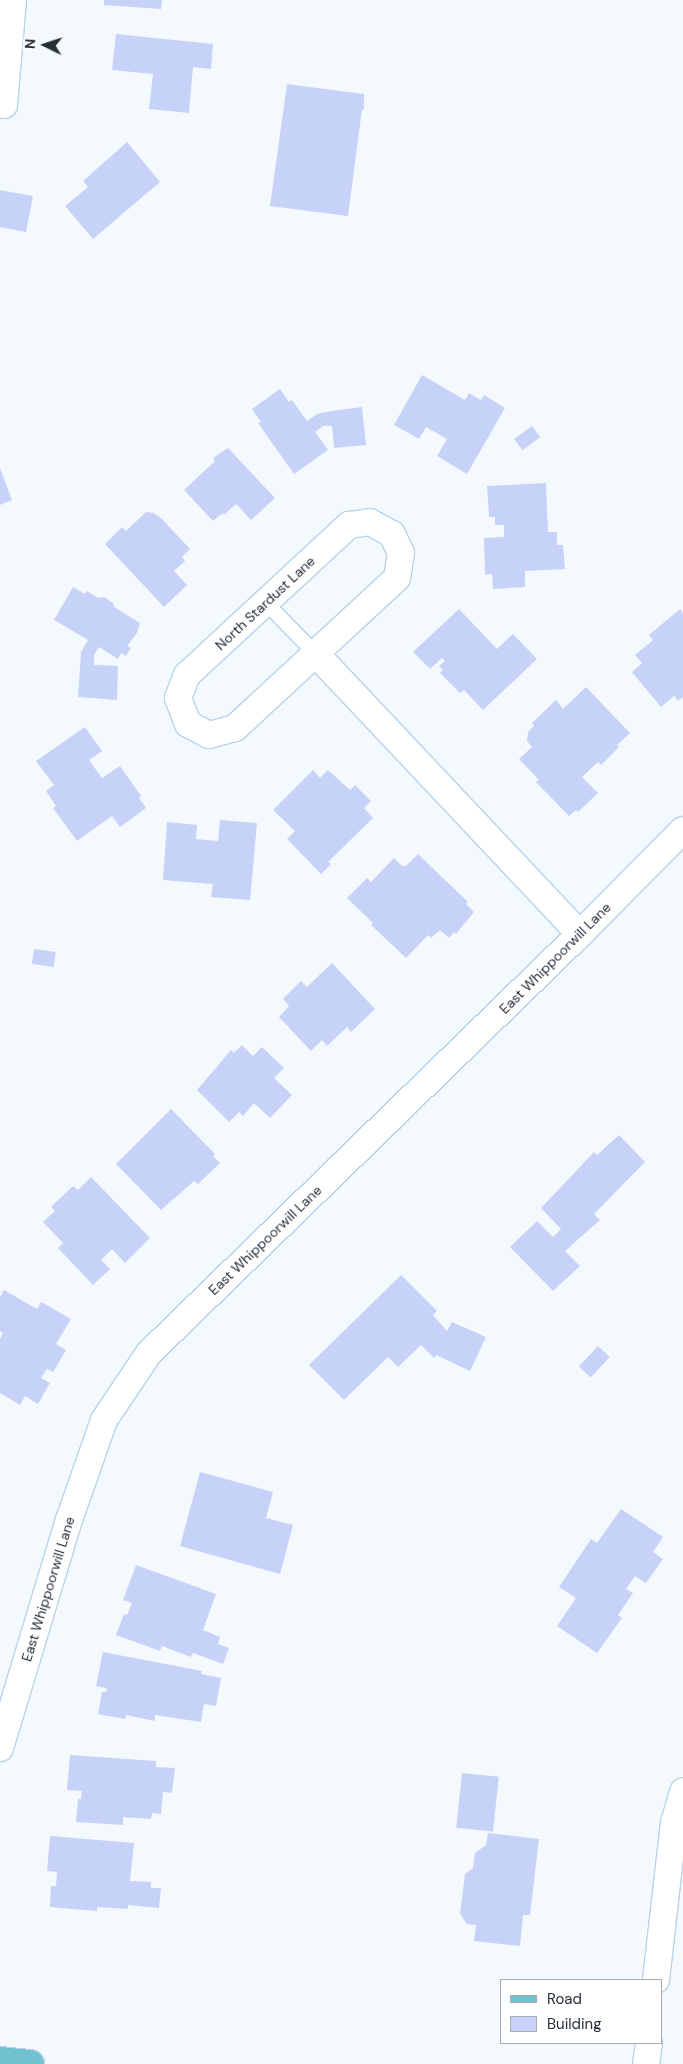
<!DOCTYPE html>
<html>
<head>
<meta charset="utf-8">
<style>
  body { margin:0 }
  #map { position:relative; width:683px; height:2064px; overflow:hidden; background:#f4f9fe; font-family:"DM Sans",sans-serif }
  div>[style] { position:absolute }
  .building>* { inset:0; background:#c7d2f9; transform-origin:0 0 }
  .roads { filter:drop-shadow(1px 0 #b7d3eb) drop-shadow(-1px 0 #b7d3eb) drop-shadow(0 1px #b7d3eb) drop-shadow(0 -1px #b7d3eb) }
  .lane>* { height:14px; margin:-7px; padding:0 7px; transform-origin:7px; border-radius:7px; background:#fff }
  .street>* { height:26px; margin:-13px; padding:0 13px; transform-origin:13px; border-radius:13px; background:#fff }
  .primary>* { height:28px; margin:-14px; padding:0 14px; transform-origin:14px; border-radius:14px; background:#71c2d1 }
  span { translate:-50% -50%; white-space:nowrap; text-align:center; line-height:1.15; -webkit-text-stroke:4px #fff; paint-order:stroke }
  .street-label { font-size:14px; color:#242e37 }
  .legend { position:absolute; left:500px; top:1979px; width:162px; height:65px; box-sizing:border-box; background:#fff; border:1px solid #a7abaf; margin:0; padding:6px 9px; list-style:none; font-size:15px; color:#242e37 }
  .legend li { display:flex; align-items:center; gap:10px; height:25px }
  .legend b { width:25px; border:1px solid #a7abaf }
  .north { position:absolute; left:20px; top:20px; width:50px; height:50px; -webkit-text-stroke:4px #fff; paint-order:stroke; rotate:274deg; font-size:14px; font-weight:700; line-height:20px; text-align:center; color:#242e37 }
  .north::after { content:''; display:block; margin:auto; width:18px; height:22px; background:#242e37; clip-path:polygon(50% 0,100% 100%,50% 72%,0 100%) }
</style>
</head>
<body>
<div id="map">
  <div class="building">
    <div style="clip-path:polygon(104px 0,162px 0,161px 9px,104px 5px)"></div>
    <div style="clip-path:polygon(116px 34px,213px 44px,211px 69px,193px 67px,189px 113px,149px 109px,153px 74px,112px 70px)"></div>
    <div style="clip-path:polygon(287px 84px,364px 94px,364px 110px,362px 109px,348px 216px,270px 206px)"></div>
    <div style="clip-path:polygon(127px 142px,160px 182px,93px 239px,65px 206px,88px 187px,83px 181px)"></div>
    <div style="clip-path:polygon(0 190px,33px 196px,26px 232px,0 227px)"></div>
    <div style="clip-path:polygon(422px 375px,465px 400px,469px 393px,481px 400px,484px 395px,505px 408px,467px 474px,437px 456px,447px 439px,426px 427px,419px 439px,394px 425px)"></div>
    <div style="clip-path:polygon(280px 389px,289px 402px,292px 400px,307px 421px,317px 414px,331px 411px,362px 407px,366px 445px,334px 448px,332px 426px,323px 426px,315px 432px,328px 450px,294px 474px,258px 423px,261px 422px,252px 409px)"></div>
    <div style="left:532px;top:426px;width:14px;height:22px;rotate:54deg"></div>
    <div style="clip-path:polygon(228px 448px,275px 498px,251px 520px,236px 504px,224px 515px,223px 513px,213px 521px,184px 490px,215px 461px,213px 458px)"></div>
    <div style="clip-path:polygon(0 468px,12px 500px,0 505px)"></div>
    <div style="clip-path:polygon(546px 483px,548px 532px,557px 532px,557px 545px,563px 545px,565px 569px,525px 571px,525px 587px,493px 589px,492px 574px,485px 575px,484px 538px,504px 537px,504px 525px,495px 525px,495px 517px,489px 517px,487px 486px)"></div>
    <div style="clip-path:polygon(146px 512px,154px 513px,161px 518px,190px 549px,182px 557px,185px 561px,174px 571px,187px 585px,164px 607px,105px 544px,122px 527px,126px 531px)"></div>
    <div style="clip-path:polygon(73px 587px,85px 594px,87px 591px,98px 598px,104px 597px,113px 603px,114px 607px,140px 623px,137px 633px,127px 646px,131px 648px,126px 656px,121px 653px,118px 659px,99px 647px,94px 655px,94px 665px,118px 666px,117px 700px,78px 697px,81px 652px,88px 640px,54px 620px)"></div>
    <div style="clip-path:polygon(459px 609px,497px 649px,513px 634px,537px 659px,483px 710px,464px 690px,460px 693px,440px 673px,443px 670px,439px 666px,445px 661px,442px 658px,430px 669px,413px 652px)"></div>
    <div style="clip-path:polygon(680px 609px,683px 613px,683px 697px,678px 701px,674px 696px,661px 707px,632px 672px,642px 663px,635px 655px,653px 640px,649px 635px)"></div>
    <div style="clip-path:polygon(586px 687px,630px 733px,617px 745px,619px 747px,601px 765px,598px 762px,582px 777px,598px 793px,578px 812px,576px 810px,569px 816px,536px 782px,539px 780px,519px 759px,532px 747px,527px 741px,528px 732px,534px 726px,532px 723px,556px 700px,563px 709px)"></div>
    <div style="clip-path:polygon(85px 727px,102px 751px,89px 760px,102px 778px,120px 766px,141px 796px,139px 798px,146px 808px,120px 827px,112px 816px,77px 841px,53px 808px,56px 806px,46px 791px,54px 785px,36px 761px)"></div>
    <div style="clip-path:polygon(313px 770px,320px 778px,328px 770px,350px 790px,355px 785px,371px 801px,364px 808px,373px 818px,328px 862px,331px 864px,321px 874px,287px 839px,295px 831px,273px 810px)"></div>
    <div style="clip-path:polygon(220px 820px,257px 823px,250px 900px,211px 897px,213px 884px,163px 880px,167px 822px,197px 825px,196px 839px,218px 841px)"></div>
    <div style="clip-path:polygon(418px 854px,468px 902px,466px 904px,474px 912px,456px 934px,454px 932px,449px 938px,440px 930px,431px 938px,428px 935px,406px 958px,371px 925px,373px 923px,347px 898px,367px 878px,371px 882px,394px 858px,402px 866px,406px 866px)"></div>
    <div style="left:34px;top:949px;width:22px;height:15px;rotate:8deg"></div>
    <div style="clip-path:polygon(332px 963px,375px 1009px,351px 1032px,347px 1027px,327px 1046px,322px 1040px,311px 1051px,279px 1017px,289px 1006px,283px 999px,301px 981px,307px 987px)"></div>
    <div style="clip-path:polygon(242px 1045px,253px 1056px,262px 1047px,284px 1068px,274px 1078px,292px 1095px,270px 1118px,254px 1103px,243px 1116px,239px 1112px,229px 1122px,197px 1090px,231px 1050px,234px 1053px)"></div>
    <div style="clip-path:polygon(171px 1109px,215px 1154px,213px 1156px,220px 1163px,198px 1184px,194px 1181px,161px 1210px,116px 1164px)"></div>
    <div style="clip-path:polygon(619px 1135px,645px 1162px,594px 1214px,600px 1220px,565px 1251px,580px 1266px,553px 1291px,510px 1247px,537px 1221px,553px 1237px,561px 1229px,541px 1208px,594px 1152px,597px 1155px)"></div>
    <div style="clip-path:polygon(91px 1177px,150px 1238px,125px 1263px,112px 1249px,101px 1260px,110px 1269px,93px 1285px,58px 1248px,63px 1243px,43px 1222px,55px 1211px,51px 1207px,73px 1186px,78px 1190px)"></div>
    <div style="clip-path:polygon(401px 1275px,437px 1311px,433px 1315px,447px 1331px,452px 1322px,486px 1337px,470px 1371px,436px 1355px,434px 1358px,421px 1345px,398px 1367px,388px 1357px,344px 1400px,309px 1365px)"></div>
    <div style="clip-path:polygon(4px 1290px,37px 1309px,41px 1302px,71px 1319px,56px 1344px,66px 1350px,53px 1372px,47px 1369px,41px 1378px,50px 1383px,38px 1404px,25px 1396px,20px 1405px,0 1393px,0 1339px,3px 1333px,0 1331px,0 1297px)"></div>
    <div style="left:598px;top:1346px;width:16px;height:28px;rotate:43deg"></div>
    <div style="clip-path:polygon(200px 1472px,273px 1492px,266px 1518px,293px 1525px,280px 1574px,180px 1546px)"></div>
    <div style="clip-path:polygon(621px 1509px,663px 1537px,653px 1552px,663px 1559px,646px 1583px,635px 1576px,626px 1589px,633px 1593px,618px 1615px,622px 1618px,597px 1653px,557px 1626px,576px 1598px,559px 1587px,591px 1539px,597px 1543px)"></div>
    <div style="clip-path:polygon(136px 1565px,216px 1594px,203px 1630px,220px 1637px,218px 1644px,229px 1648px,223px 1664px,193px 1653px,191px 1657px,162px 1646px,160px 1651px,116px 1635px,124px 1614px,127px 1615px,132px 1603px,123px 1600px)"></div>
    <div style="clip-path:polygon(103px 1652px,202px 1671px,201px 1674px,221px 1678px,216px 1706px,204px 1704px,201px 1722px,155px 1715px,155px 1721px,126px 1715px,125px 1719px,98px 1714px,102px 1692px,106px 1692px,107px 1688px,96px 1686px)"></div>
    <div style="clip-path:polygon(70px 1755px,156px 1761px,156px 1767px,175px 1768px,172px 1793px,163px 1792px,161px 1814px,152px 1813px,151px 1819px,123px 1817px,123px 1825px,76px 1822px,78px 1799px,81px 1799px,82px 1791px,67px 1790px)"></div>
    <div style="left:462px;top:1773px;width:37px;height:55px;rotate:6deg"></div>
    <div style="clip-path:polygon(488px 1833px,539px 1839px,530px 1915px,523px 1915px,520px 1946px,474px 1941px,476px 1925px,467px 1924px,460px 1914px,465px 1874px,473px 1868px,475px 1853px,486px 1845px)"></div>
    <div style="clip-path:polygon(50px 1836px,134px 1843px,130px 1881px,151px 1882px,151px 1888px,161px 1888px,159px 1908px,128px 1905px,128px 1909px,97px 1907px,97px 1911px,50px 1907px,51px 1886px,56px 1886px,57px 1872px,47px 1871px)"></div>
  </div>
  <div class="roads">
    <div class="lane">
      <div style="left:265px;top:602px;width:73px;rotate:45.6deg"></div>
    </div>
    <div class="street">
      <div style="left:4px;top:105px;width:105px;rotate:-85.1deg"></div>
      <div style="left:370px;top:522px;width:25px;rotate:29deg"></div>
      <div style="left:392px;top:534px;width:21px;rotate:65deg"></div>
      <div style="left:401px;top:553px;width:25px;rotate:99deg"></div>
      <div style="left:397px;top:578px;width:221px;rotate:137.2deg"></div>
      <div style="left:235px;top:728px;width:27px;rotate:165deg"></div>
      <div style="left:209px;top:735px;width:24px;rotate:-152deg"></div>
      <div style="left:188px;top:724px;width:28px;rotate:-111deg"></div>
      <div style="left:178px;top:698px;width:25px;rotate:-69deg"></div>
      <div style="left:187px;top:675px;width:221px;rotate:-42.8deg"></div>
      <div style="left:349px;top:525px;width:21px;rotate:-8deg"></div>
      <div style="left:316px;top:654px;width:385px;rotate:46.7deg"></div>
      <div style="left:0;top:1748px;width:238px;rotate:-73.2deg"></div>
      <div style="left:69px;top:1520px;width:106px;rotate:-70.7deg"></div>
      <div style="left:104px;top:1420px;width:81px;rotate:-56.1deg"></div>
      <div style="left:149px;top:1353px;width:601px;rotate:-44.19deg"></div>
      <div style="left:580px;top:934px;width:146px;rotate:-45.3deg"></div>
      <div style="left:656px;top:1980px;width:158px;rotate:-83.5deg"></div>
      <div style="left:674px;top:1823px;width:33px;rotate:-74deg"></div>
      <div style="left:646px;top:2064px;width:21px;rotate:-82deg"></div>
    </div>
    <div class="primary">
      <div style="left:0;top:2061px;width:30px;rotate:6deg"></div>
    </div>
  </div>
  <div class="street-label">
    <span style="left:265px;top:603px;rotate:-43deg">North Stardust Lane</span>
    <span style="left:555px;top:958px;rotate:-45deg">East Whippoorwill Lane</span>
    <span style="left:265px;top:1240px;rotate:-44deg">East Whippoorwill Lane</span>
    <span style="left:48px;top:1589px;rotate:-73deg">East Whippoorwill Lane</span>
  </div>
  <ul class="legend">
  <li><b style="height:6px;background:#71c2d1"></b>Road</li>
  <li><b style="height:14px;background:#c7d2f9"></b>Building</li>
  </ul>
  <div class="north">N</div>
</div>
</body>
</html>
